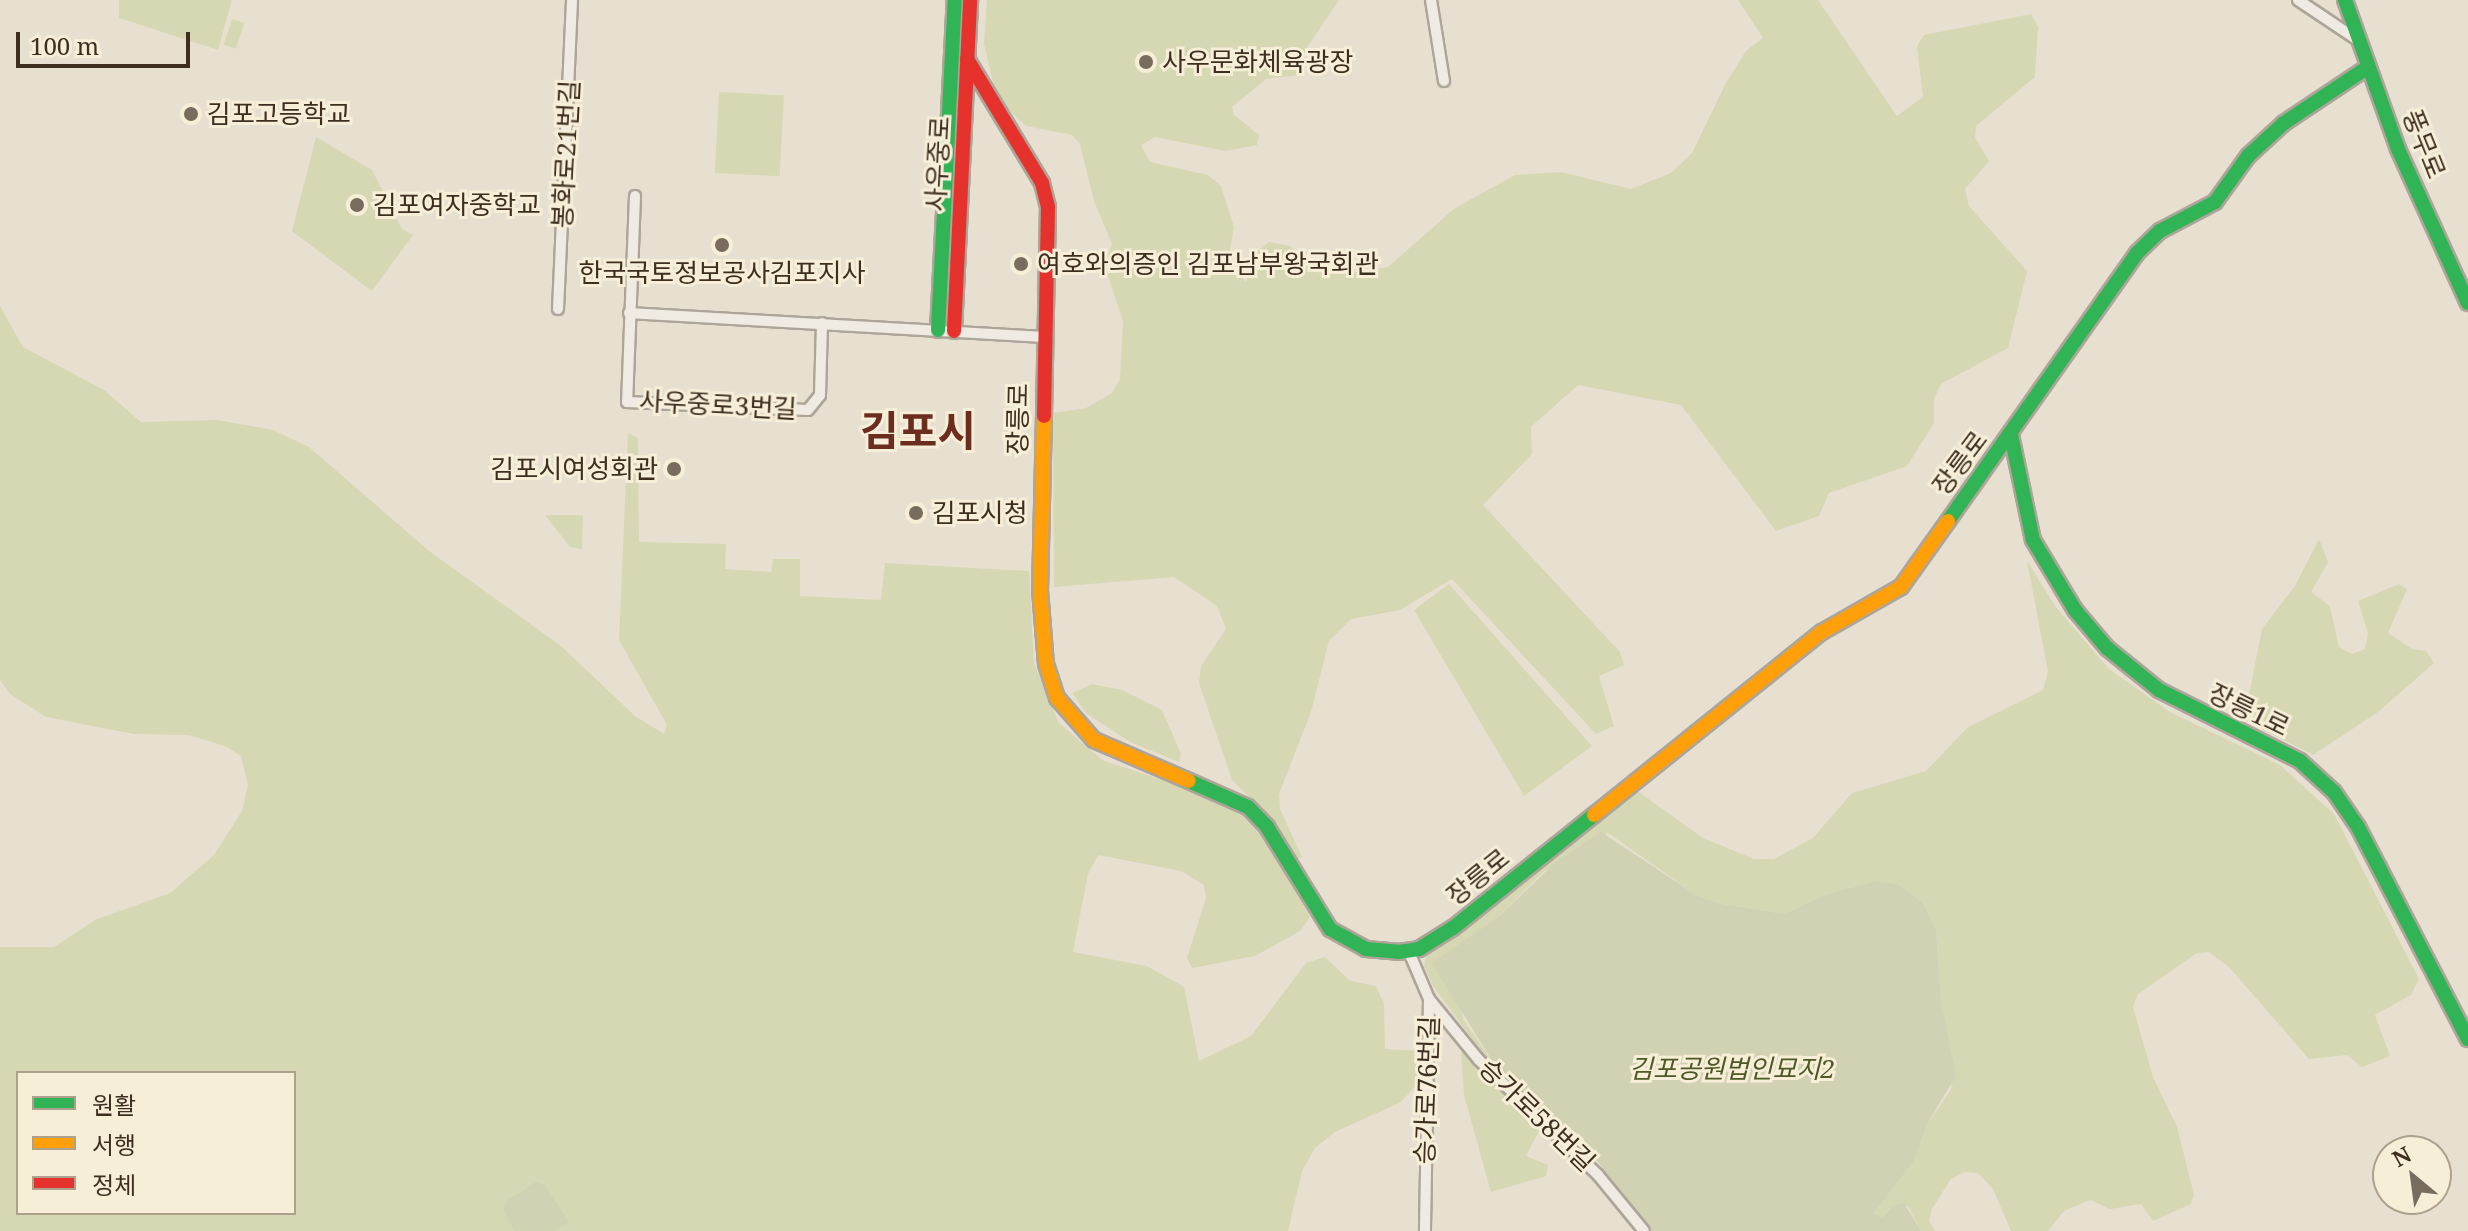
<!DOCTYPE html>
<html>
<head>
<meta charset="utf-8">
<style>
  body { margin:0 }
  #map { position:relative; width:2468px; height:1231px; overflow:hidden; background:#e7e0d1; font-family:"Noto Serif","Noto Sans KR",serif }
  div>[style] { position:absolute }
  .green>* { inset:0; background:#d6d7b3; transform-origin:0 0 }
  .cemetery>* { inset:0; background:#d1d1b3 }
  .roads { filter:drop-shadow(2px 0 #ada599) drop-shadow(-2px 0 #ada599) drop-shadow(0 2px #ada599) drop-shadow(0 -2px #ada599) }
  .street>* { height:10px; margin:-5px; padding:0 5px; transform-origin:5px; border-radius:5px; background:#efebe3 }
  .fast>* { height:14px; margin:-7px; padding:0 7px; transform-origin:7px; border-radius:7px; background:#30b455 }
  .slow>* { height:14px; margin:-7px; padding:0 7px; transform-origin:7px; border-radius:7px; background:#ff9f0a }
  .jam>* { height:14px; margin:-7px; padding:0 7px; transform-origin:7px; border-radius:7px; background:#e5322d }
  .dots>* { width:22px; height:22px; translate:-50% -50%; box-sizing:border-box; border:4px solid #f7eed8; border-radius:50% }
  span { translate:-50% -50%; white-space:nowrap; text-align:center; line-height:1.15; -webkit-text-stroke:6px #f7eed8; paint-order:stroke }
  .poi-label { font-size:26px; color:#3d2e20 }
  .left { translate:0 -50%; text-align:left }
  .right { translate:-100% -50%; text-align:right }
  .street-label { font-size:26px; color:#3d2e20 }
  .park-label { font-size:26px; color:#4d5a26; font-style:italic }
  .town-label { font-size:42px; color:#6b2e1e; font-weight:700 }
  .legend { position:absolute; left:16px; top:1071px; width:280px; height:144px; box-sizing:border-box; background:#f7eed8; border:2px solid #ada18e; margin:0; padding:10px 14px; list-style:none; font-size:24px; color:#3d2e20 }
  .legend li { display:flex; align-items:center; gap:16px; height:40px }
  .legend b { width:40px; border:2px solid #ada18e }
  .north { position:absolute; left:2372px; top:1135px; width:80px; height:80px; box-sizing:border-box; background:#f7eed8; border:2px solid #ada18e; border-radius:50%; rotate:331deg; font-size:22px; font-weight:700; line-height:32px; text-align:center; color:#3d2e20 }
  .north::after { content:''; display:block; margin:auto; width:28px; height:36px; background:#786c5e; clip-path:polygon(50% 0,100% 100%,50% 72%,0 100%) }
  .scale { position:absolute; left:16px; top:32px; width:174px; height:36px; box-sizing:border-box; border:4px solid #3d2e20; border-top:0; padding-left:10px; font-size:24px; line-height:28px; white-space:nowrap; color:#3d2e20; -webkit-text-stroke:6px #f7eed8; paint-order:stroke }
</style>
</head>
<body>
<div id="map">
  <div class="green">
    <div style="clip-path:polygon(119px 0,232px 0,218px 50px,119px 18px)"></div>
    <div style="clip-path:polygon(987px 0,1339px 0,1306px 49px,1300px 75px,1266px 79px,1232px 107px,1234px 115px,1259px 135px,1257px 145px,1226px 151px,1155px 137px,1141px 145px,1150px 162px,1208px 175px,1221px 186px,1234px 227px,1228px 262px,1246px 282px,1255px 254px,1269px 242px,1290px 246px,1313px 272px,1345px 274px,1388px 267px,1455px 208px,1515px 175px,1561px 172px,1631px 189px,1671px 173px,1692px 153px,1726px 83px,1746px 51px,1763px 38px,1738px 0,1818px 0,1897px 116px,1923px 97px,1917px 46px,1924px 35px,2031px 14px,2038px 27px,2035px 77px,1976px 126px,1975px 137px,1989px 161px,1965px 189px,1969px 206px,2027px 271px,2008px 348px,1941px 384px,1934px 399px,1934px 423px,1907px 466px,1829px 493px,1819px 516px,1776px 531px,1681px 405px,1578px 385px,1531px 427px,1532px 454px,1483px 505px,1620px 652px,1624px 665px,1599px 676px,1614px 726px,1596px 734px,1452px 579px,1400px 610px,1351px 619px,1329px 641px,1311px 712px,1279px 794px,1280px 809px,1302px 857px,1297px 859px,1268px 816px,1232px 780px,1199px 683px,1201px 666px,1226px 629px,1217px 606px,1174px 577px,1054px 587px,1053px 413px,1086px 408px,1112px 393px,1120px 379px,1123px 321px,1104px 264px,1112px 244px,1094px 201px,1080px 144px,1072px 135px,1026px 126px,997px 99px,984px 44px)"></div>
    <div style="left:232px;top:19px;width:13px;height:27px;rotate:18deg"></div>
    <div style="left:719px;top:92px;width:65px;height:81px;rotate:3deg"></div>
    <div style="clip-path:polygon(316px 137px,372px 170px,402px 229px,413px 235px,372px 291px,292px 231px)"></div>
    <div style="clip-path:polygon(evenodd,0 306px,23px 347px,104px 390px,141px 422px,218px 420px,273px 430px,309px 447px,429px 551px,561px 646px,635px 716px,664px 734px,667px 725px,619px 640px,628px 433px,638px 438px,639px 542px,726px 544px,725px 569px,771px 572px,773px 559px,800px 559px,800px 596px,881px 600px,885px 563px,1029px 571px,1034px 663px,1058px 722px,1102px 760px,1193px 790px,1237px 811px,1264px 837px,1310px 917px,1300px 931px,1255px 956px,1192px 968px,1187px 958px,1206px 898px,1204px 885px,1181px 871px,1098px 855px,1088px 874px,1073px 952px,1147px 966px,1184px 987px,1199px 1061px,1251px 1036px,1306px 963px,1325px 957px,1350px 981px,1376px 986px,1384px 1004px,1385px 1049px,1420px 1051px,1418px 1083px,1401px 1102px,1335px 1132px,1315px 1148px,1302px 1171px,1288px 1231px,0 1231px,0 947px,54px 947px,95px 920px,170px 893px,214px 855px,242px 811px,248px 785px,241px 756px,227px 747px,189px 735px,134px 734px,46px 717px,10px 694px,0 680px,0 306px,18px 1073px,294px 1073px,294px 1213px,18px 1213px,18px 1073px)"></div>
    <div style="clip-path:polygon(545px 515px,583px 515px,582px 549px,570px 547px)"></div>
    <div style="clip-path:polygon(2319px 539px,2328px 562px,2311px 592px,2330px 606px,2339px 647px,2352px 654px,2365px 649px,2368px 633px,2358px 601px,2399px 584px,2407px 589px,2388px 633px,2412px 649px,2426px 651px,2434px 663px,2378px 712px,2313px 755px,2244px 720px,2262px 629px,2295px 586px)"></div>
    <div style="clip-path:polygon(2027px 561px,2055px 606px,2109px 669px,2170px 712px,2280px 765px,2334px 814px,2419px 979px,2411px 995px,2375px 1015px,2390px 1056px,2362px 1067px,2347px 1055px,2309px 1059px,2229px 967px,2209px 952px,2197px 953px,2138px 994px,2133px 1007px,2153px 1077px,2177px 1127px,2194px 1195px,2191px 1204px,2153px 1221px,2141px 1204px,2110px 1209px,2090px 1200px,2064px 1211px,2048px 1231px,2011px 1231px,1993px 1189px,1978px 1173px,1965px 1172px,1951px 1179px,1932px 1209px,1929px 1221px,1935px 1231px,1921px 1231px,1908px 1206px,1890px 1208px,1883px 1217px,1873px 1214px,1914px 1161px,1927px 1124px,1951px 1090px,1954px 1067px,1941px 998px,1936px 930px,1923px 903px,1898px 884px,1876px 881px,1827px 894px,1784px 914px,1722px 904px,1698px 896px,1608px 833px,1543px 872px,1497px 918px,1455px 948px,1463px 1019px,1497px 1069px,1479px 1049px,1433px 986px,1424px 966px,1426px 954px,1636px 790px,1703px 838px,1754px 859px,1774px 859px,1813px 838px,1852px 793px,1926px 771px,1968px 727px,2043px 690px,2048px 672px)"></div>
    <div style="clip-path:polygon(1449px 584px,1592px 746px,1524px 796px,1414px 610px)"></div>
    <div style="clip-path:polygon(1092px 684px,1122px 690px,1162px 710px,1181px 754px,1179px 762px,1130px 742px,1086px 713px,1072px 693px)"></div>
    <div style="clip-path:polygon(1461px 1051px,1540px 1129px,1526px 1156px,1548px 1165px,1546px 1176px,1491px 1192px,1464px 1095px)"></div>
  </div>
  <div class="cemetery">
    <div style="clip-path:polygon(1601px 832px,1698px 896px,1722px 904px,1784px 914px,1827px 894px,1876px 881px,1898px 884px,1923px 903px,1936px 930px,1941px 998px,1956px 1076px,1927px 1124px,1914px 1161px,1873px 1214px,1883px 1217px,1893px 1205px,1904px 1203px,1921px 1231px,1650px 1231px,1599px 1163px,1497px 1069px,1432px 963px,1497px 918px,1556px 862px)"></div>
    <div style="clip-path:polygon(536px 1182px,544px 1184px,569px 1222px,554px 1231px,515px 1231px,504px 1212px,505px 1202px)"></div>
  </div>
  <div class="roads">
    <div class="street">
      <div style="left:1431px;top:0;width:82px;rotate:80.9deg"></div>
      <div style="left:2298px;top:0;width:73px;rotate:33.9deg"></div>
      <div style="left:635px;top:196px;width:206px;rotate:92.2deg"></div>
      <div style="left:627px;top:402px;width:181px;rotate:2.5deg"></div>
      <div style="left:808px;top:410px;width:19px;rotate:-51deg"></div>
      <div style="left:820px;top:395px;width:72px;rotate:-88.4deg"></div>
      <div style="left:558px;top:309px;width:309px;rotate:-87.4deg"></div>
      <div style="left:629px;top:313px;width:415px;rotate:3.3deg"></div>
      <div style="left:1409px;top:952px;width:51px;rotate:66.9deg"></div>
      <div style="left:1429px;top:999px;width:232px;rotate:91deg"></div>
      <div style="left:1429px;top:999px;width:79px;rotate:50.7deg"></div>
      <div style="left:1479px;top:1060px;width:165px;rotate:44deg"></div>
      <div style="left:1598px;top:1175px;width:72px;rotate:50.6deg"></div>
    </div>
    <div class="fast">
      <div style="left:2345px;top:0;width:158px;rotate:70.4deg"></div>
      <div style="left:2398px;top:149px;width:169px;rotate:65.6deg"></div>
      <div style="left:938px;top:330px;width:330px;rotate:-87.1deg"></div>
      <div style="left:2011px;top:435px;width:107px;rotate:78.2deg"></div>
      <div style="left:2033px;top:540px;width:82px;rotate:59deg"></div>
      <div style="left:2075px;top:610px;width:50px;rotate:49.9deg"></div>
      <div style="left:2107px;top:648px;width:67px;rotate:38.9deg"></div>
      <div style="left:2159px;top:690px;width:158px;rotate:26.7deg"></div>
      <div style="left:2300px;top:761px;width:46px;rotate:42.4deg"></div>
      <div style="left:2334px;top:792px;width:42px;rotate:55.6deg"></div>
      <div style="left:2358px;top:827px;width:239px;rotate:62.6deg"></div>
      <div style="left:1948px;top:521px;width:328px;rotate:-54.8deg"></div>
      <div style="left:2137px;top:253px;width:32px;rotate:-44deg"></div>
      <div style="left:2160px;top:231px;width:62px;rotate:-27.8deg"></div>
      <div style="left:2215px;top:202px;width:57px;rotate:-54.3deg"></div>
      <div style="left:2248px;top:156px;width:49px;rotate:-42.5deg"></div>
      <div style="left:2284px;top:123px;width:101px;rotate:-33.7deg"></div>
      <div style="left:1189px;top:781px;width:64px;rotate:23.8deg"></div>
      <div style="left:1248px;top:807px;width:28px;rotate:46deg"></div>
      <div style="left:1267px;top:827px;width:120px;rotate:58.3deg"></div>
      <div style="left:1330px;top:929px;width:41px;rotate:29.1deg"></div>
      <div style="left:1366px;top:949px;width:32px;rotate:5deg"></div>
      <div style="left:1398px;top:952px;width:21px;rotate:-8deg"></div>
      <div style="left:1419px;top:949px;width:40px;rotate:-32deg"></div>
      <div style="left:1453px;top:928px;width:181px;rotate:-38.7deg"></div>
    </div>
    <div class="slow">
      <div style="left:1044px;top:416px;width:174px;rotate:91.3deg"></div>
      <div style="left:1040px;top:590px;width:74px;rotate:85.4deg"></div>
      <div style="left:1046px;top:664px;width:36px;rotate:72deg"></div>
      <div style="left:1057px;top:698px;width:56px;rotate:48.6deg"></div>
      <div style="left:1094px;top:740px;width:103px;rotate:23.3deg"></div>
      <div style="left:1594px;top:815px;width:292px;rotate:-38.8deg"></div>
      <div style="left:1822px;top:632px;width:91px;rotate:-29.7deg"></div>
      <div style="left:1901px;top:587px;width:81px;rotate:-54.5deg"></div>
    </div>
    <div class="jam">
      <div style="left:967px;top:59px;width:145px;rotate:58.8deg"></div>
      <div style="left:1042px;top:183px;width:25px;rotate:76deg"></div>
      <div style="left:1048px;top:207px;width:209px;rotate:91.1deg"></div>
      <div style="left:954px;top:331px;width:331px;rotate:-87.2deg"></div>
    </div>
  </div>
  <div class="dots">
    <div style="left:1146px;top:62px;background:#786c5e"></div>
    <div style="left:191px;top:114px;background:#786c5e"></div>
    <div style="left:357px;top:205px;background:#786c5e"></div>
    <div style="left:722px;top:245px;background:#786c5e"></div>
    <div style="left:1021px;top:264px;background:#786c5e"></div>
    <div style="left:674px;top:469px;background:#786c5e"></div>
    <div style="left:916px;top:513px;background:#786c5e"></div>
  </div>
  <div class="poi-label">
    <span class="left" style="left:1162px;top:62px">사우문화체육광장</span>
    <span class="left" style="left:207px;top:114px">김포고등학교</span>
    <span class="left" style="left:373px;top:205px">김포여자중학교</span>
    <span class="left" style="left:1037px;top:264px">여호와의증인 김포남부왕국회관</span>
    <span style="left:722px;top:273px">한국국토정보공사김포지사</span>
    <span class="right" style="left:658px;top:469px">김포시여성회관</span>
    <span class="left" style="left:932px;top:513px">김포시청</span>
  </div>
  <div class="street-label">
    <span style="left:2424px;top:144px;rotate:68deg">풍무로</span>
    <span style="left:566px;top:154px;rotate:-87deg">봉화로21번길</span>
    <span style="left:938px;top:164px;rotate:-87deg">사우중로</span>
    <span style="left:718px;top:405px;rotate:3deg">사우중로3번길</span>
    <span style="left:1018px;top:419px;rotate:-89deg">장릉로</span>
    <span style="left:1960px;top:463px;rotate:-53deg">장릉로</span>
    <span style="left:2249px;top:710px;rotate:26deg">장릉1로</span>
    <span style="left:1478px;top:877px;rotate:-39deg">장릉로</span>
    <span style="left:1427px;top:1090px;rotate:-88deg">승가로76번길</span>
    <span style="left:1537px;top:1115px;rotate:44deg">승가로58번길</span>
  </div>
  <div class="park-label">
    <span style="left:1732px;top:1069px">김포공원법인묘지2</span>
  </div>
  <div class="town-label">
    <span style="left:918px;top:430px">김포시</span>
  </div>
  <ul class="legend">
  <li><b style="height:10px;background:#30b455"></b>원활</li>
  <li><b style="height:10px;background:#ff9f0a"></b>서행</li>
  <li><b style="height:10px;background:#e5322d"></b>정체</li>
  </ul>
  <div class="north">N</div>
  <div class="scale">100 m</div>
</div>
</body>
</html>
